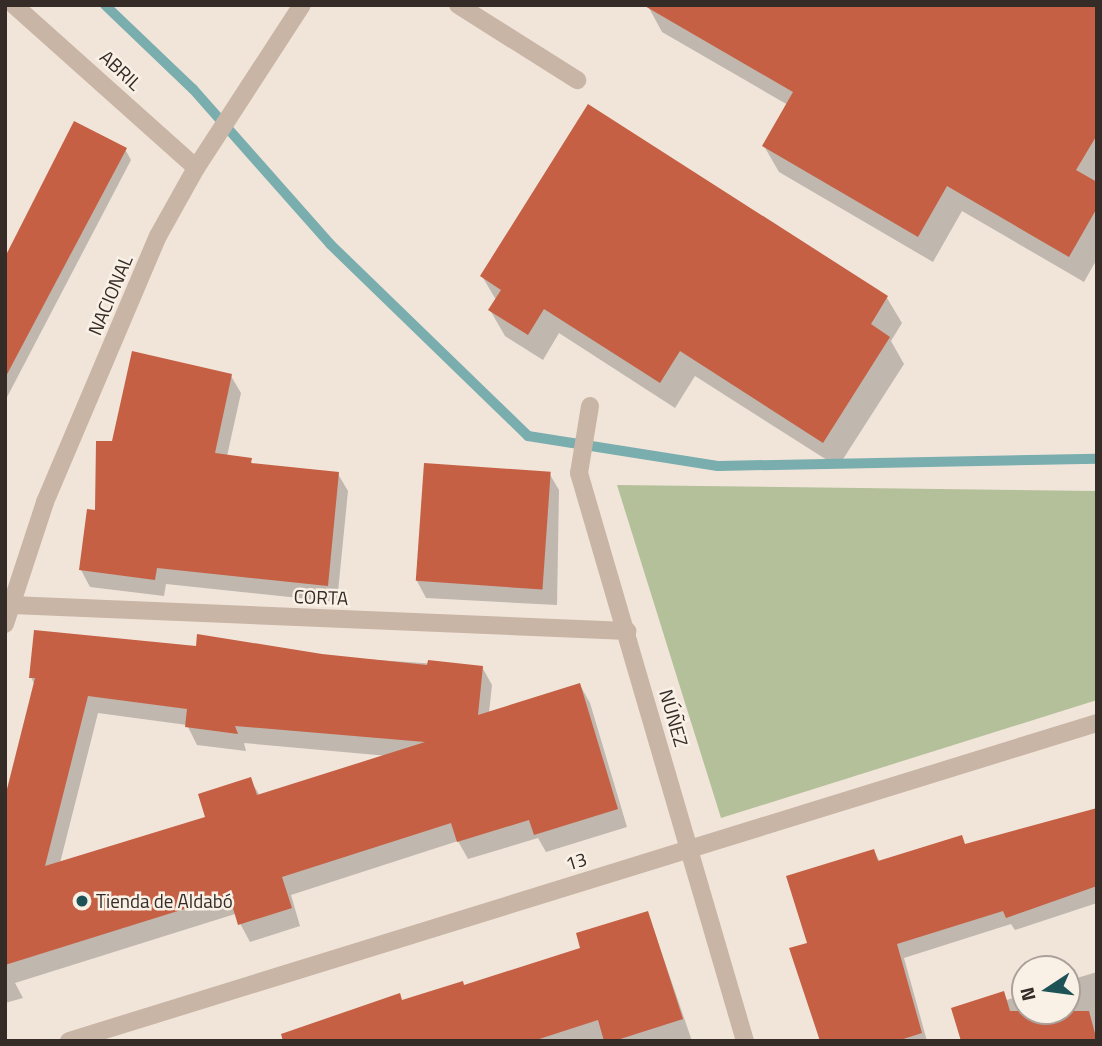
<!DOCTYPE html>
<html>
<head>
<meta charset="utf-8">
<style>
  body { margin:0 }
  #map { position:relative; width:1102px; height:1046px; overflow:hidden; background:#f1e5da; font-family:"Titillium Web",sans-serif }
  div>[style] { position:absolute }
  .green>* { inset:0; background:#b4c09a }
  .shadow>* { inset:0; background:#0003 }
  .stream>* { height:10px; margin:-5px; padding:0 5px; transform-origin:5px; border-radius:5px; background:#79adae }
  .building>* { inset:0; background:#c56044; transform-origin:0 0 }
  .minor>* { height:18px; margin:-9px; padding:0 9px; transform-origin:9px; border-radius:9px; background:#c9b5a6 }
  .dots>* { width:19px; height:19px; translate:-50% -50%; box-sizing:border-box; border:4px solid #f9f0e6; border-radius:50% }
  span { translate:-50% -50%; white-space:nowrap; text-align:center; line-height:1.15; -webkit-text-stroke:5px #f9f0e6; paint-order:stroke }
  .street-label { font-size:19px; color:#352b27 }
  .poi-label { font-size:19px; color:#352b27 }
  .left { translate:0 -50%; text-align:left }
  .frame { position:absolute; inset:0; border:7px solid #352b27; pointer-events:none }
  .north { position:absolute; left:1011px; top:955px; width:70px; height:70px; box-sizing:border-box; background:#f9f0e6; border:2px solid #aba19a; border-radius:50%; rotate:257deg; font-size:19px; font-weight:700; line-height:28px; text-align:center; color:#352b27 }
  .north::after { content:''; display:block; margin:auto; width:24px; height:32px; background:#1d5356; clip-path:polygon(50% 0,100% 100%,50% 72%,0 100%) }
</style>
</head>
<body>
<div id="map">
  <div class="green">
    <div style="clip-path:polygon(617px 485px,1097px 491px,1097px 700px,721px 818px)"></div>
  </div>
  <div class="shadow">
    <div style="clip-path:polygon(1097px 5px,1097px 259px,1084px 282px,962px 211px,933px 262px,779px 172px,764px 146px,788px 105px,662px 32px,648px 6px)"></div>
    <div style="clip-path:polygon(588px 107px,887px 298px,902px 323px,891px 341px,904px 364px,838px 467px,695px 376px,675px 408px,559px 333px,543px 360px,505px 336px,490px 310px,496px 300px,482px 276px)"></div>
    <div style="clip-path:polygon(125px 149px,131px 160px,5px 401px,5px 279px)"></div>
    <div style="clip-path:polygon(231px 376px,241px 393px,227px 456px,250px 460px,253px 465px,338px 474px,348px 491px,337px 602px,166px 584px,164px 596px,90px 587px,81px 570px,114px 443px)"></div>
    <div style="clip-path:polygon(549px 473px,559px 490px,557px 605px,426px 598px,417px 581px)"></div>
    <div style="clip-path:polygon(evenodd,197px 648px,482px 667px,492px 685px,489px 713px,580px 685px,590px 703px,627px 827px,546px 852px,538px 838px,468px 859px,458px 841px,291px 895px,300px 926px,250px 942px,235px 914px,15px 983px,23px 998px,5px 1003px,5px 804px,35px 686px,31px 677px,197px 648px,98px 713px,187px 725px,197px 745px,246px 751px,244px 743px,388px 756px,260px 796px,250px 779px,207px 818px,60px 863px,98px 713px)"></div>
    <div style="clip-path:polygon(1097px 809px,1097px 903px,1015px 930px,1011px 924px,904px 958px,927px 1041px,821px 1041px,809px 944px,874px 851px,880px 862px,966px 845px)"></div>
    <div style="clip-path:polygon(648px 913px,692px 1041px,284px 1041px,583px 950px)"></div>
    <div style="clip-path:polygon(1097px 972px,1097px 1041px,963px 1041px,1003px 993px,1007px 1000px,1025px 994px,1025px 1011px,1067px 1011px,1067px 981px)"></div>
  </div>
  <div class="stream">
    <div style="left:105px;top:5px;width:122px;rotate:43.7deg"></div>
    <div style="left:193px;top:89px;width:207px;rotate:48.5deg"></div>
    <div style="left:330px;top:244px;width:276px;rotate:44.1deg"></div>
    <div style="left:528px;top:436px;width:192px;rotate:9deg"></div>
    <div style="left:718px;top:466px;width:379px;rotate:-1.1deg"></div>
  </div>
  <div class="building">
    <div style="clip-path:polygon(643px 5px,1097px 5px,1097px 135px,1076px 170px,1097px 182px,1097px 208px,1069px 257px,947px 186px,918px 237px,762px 146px,793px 92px)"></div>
    <div style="clip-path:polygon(588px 104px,888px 296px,871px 324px,890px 337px,823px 443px,680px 351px,660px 383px,544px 309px,528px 335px,488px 310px,501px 290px,480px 276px)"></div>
    <div style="clip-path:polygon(74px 121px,127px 148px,5px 378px,5px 257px)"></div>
    <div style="clip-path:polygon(132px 351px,232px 374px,215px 453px,252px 458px,251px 463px,339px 472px,328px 586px,157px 568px,155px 580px,79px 570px,87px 509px,95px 510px,96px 441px,112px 441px)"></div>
    <div style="left:424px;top:463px;width:127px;height:118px;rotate:4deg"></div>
    <div style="clip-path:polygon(evenodd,34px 630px,196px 646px,197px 634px,322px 654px,427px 665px,428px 660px,483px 666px,478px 715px,580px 683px,618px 809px,534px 835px,529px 820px,457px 842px,451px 823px,282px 877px,292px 908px,238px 925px,229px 895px,5px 965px,5px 797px,35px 678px,29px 678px,34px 630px,88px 696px,187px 709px,185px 727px,238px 734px,235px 726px,425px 742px,257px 795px,251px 777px,198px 794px,205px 817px,45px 866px,88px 696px)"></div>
    <div style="clip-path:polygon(1097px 808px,1097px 886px,1006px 918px,1003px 911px,897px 944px,922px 1033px,897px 1041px,820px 1041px,789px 948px,807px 943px,786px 876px,874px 849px,878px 861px,962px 835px,965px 844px)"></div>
    <div style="clip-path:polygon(648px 911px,683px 1019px,614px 1041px,604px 1041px,598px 1020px,533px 1041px,283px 1041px,281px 1034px,400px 993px,402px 1000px,463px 981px,464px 985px,580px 948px,576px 933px)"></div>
    <div style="clip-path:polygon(1004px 991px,1010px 1011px,1089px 1011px,1097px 1041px,961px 1041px,951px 1008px)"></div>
  </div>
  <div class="minor">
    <div style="left:14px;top:5px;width:244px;rotate:41.8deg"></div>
    <div style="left:458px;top:5px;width:141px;rotate:32.2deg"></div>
    <div style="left:590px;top:406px;width:68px;rotate:99.3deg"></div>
    <div style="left:579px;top:473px;width:592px;rotate:73.71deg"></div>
    <div style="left:12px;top:605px;width:616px;rotate:2.42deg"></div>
    <div style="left:5px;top:624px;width:128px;rotate:-71.8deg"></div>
    <div style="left:45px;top:502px;width:289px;rotate:-67deg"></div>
    <div style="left:158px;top:236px;width:78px;rotate:-60.8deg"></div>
    <div style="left:196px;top:168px;width:194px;rotate:-57deg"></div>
    <div style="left:69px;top:1041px;width:1076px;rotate:-17.19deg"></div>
  </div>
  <div class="dots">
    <div style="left:82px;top:901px;background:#1d5356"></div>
  </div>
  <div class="street-label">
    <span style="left:121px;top:70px;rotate:43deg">ABRIL</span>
    <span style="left:110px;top:295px;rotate:-67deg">NACIONAL</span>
    <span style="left:321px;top:597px;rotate:2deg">CORTA</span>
    <span style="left:674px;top:718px;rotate:74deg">NÚÑEZ</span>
    <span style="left:576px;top:861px;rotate:-17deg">13</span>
  </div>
  <div class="poi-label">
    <span class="left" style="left:96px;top:901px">Tienda de Aldabó</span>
  </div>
  <div class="frame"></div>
  <div class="north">N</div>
</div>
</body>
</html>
